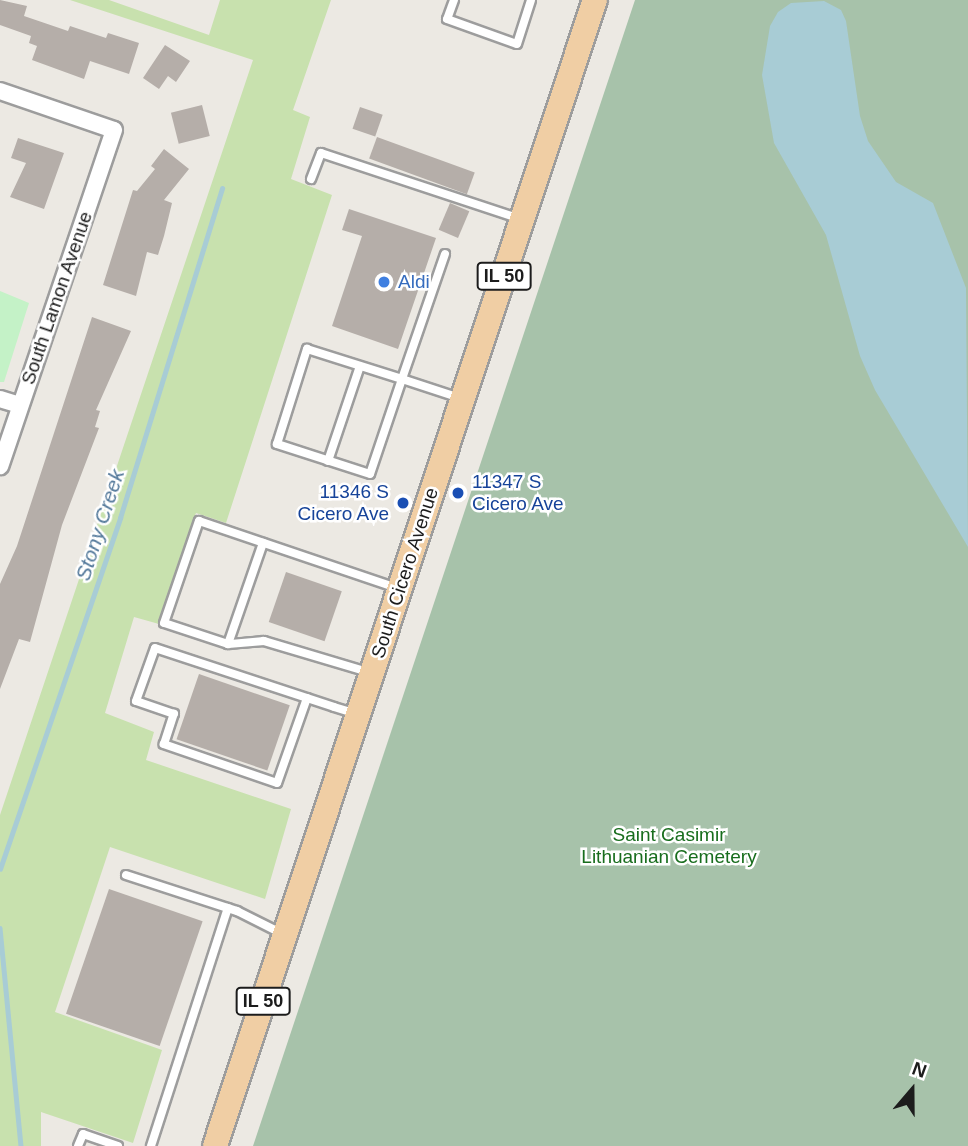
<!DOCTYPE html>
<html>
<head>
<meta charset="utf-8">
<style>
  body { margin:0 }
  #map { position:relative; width:968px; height:1146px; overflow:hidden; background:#ece9e3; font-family:Arial,sans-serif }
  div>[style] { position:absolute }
  .grass>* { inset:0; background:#c8e1ae }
  .cemetery>* { inset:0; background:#a7c2aa }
  .park>* { inset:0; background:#c4f2c7 }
  .water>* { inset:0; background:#a8ccd5 }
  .stream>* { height:4.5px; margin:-2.25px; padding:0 2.25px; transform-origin:2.25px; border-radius:2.25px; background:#a8ccd5 }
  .building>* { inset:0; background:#b5aea9; transform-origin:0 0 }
  .roads { filter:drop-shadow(2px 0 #9d9d9d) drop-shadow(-2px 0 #9d9d9d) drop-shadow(0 2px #9d9d9d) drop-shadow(0 -2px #9d9d9d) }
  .lane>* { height:8px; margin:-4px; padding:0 4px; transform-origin:4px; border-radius:4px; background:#fff }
  .street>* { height:16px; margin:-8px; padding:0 8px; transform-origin:8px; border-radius:8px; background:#fff }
  .primary>* { height:24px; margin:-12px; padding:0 12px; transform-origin:12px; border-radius:12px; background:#f0cea4 }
  .dots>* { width:19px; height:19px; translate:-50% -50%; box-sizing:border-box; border:4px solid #fff; border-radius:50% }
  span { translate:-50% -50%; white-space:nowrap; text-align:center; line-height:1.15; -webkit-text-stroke:5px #fff; paint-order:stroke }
  .shield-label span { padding:2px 5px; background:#fff; border:2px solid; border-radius:5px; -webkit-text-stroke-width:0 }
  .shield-label { font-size:18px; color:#1c1c1c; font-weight:700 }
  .shop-label { font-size:19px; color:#366cbe }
  .left { translate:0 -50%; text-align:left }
  .street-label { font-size:19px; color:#1c1c1c }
  .transit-label { font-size:19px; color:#164399 }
  .right { translate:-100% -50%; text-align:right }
  .park-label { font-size:19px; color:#186d1d }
  .water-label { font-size:21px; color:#517799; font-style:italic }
  .north { position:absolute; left:877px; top:1055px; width:70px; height:70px; -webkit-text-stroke:5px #fff; paint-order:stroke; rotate:20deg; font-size:19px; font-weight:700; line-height:28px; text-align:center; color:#1c1c1c }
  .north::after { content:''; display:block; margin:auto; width:24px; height:32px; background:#1c1c1c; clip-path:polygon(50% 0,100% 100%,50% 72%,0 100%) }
</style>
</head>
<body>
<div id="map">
  <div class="grass">
    <div style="clip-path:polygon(70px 0,109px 0,209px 35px,220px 0,331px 0,293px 110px,310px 117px,291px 179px,332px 195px,226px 523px,196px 513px,159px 624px,134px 617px,105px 713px,154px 732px,146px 760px,291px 809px,265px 899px,110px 847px,55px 1012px,162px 1050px,133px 1143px,41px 1112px,41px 1146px,0 1146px,0 815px,253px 60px)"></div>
  </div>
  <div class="cemetery">
    <div style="clip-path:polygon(635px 0,968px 0,968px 1146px,253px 1146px)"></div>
  </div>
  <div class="park">
    <div style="clip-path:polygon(0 291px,29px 303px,4px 382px,0 382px)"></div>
  </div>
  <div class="water">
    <div style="clip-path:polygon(824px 1px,841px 10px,846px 21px,860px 116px,868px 141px,896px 182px,933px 203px,966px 288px,968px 547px,875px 390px,860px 356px,826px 235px,774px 143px,762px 75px,770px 26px,778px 12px,791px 3px)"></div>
  </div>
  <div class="stream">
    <div style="left:0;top:869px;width:371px;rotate:-71.1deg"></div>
    <div style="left:120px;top:518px;width:345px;rotate:-72.8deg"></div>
    <div style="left:0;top:928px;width:219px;rotate:84.5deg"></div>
  </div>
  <div class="building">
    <div style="clip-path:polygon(0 0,27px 6px,24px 16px,68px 31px,70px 26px,106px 38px,108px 33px,139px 43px,129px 74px,90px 61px,84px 79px,32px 60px,37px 46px,29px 43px,31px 36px,0 25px)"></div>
    <div style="clip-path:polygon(165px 45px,190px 61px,176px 82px,168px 76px,159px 89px,143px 78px)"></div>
    <div style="left:202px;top:105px;width:32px;height:32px;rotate:76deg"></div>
    <div style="left:360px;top:107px;width:24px;height:23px;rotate:19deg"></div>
    <div style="left:377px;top:137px;width:104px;height:23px;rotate:20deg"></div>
    <div style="clip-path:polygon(18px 138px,64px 153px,44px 209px,10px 197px,26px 163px,11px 158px)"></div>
    <div style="clip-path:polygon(164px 149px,189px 169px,164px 200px,172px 203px,164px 236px,158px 255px,147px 252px,136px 296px,103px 285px,133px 190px,137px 191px,155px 169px,151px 166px)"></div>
    <div style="left:450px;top:203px;width:21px;height:29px;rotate:23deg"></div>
    <div style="clip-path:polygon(349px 209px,436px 238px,398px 349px,332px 326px,362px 236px,342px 230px)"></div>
    <div style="clip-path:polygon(92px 317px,131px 331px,96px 410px,100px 411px,95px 427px,99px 428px,62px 525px,30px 642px,19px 639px,0 689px,0 584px,17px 546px)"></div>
    <div style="left:286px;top:572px;width:59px;height:53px;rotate:19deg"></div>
    <div style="left:199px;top:674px;width:96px;height:69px;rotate:19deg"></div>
    <div style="left:109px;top:889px;width:99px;height:132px;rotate:19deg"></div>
  </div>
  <div class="roads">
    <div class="lane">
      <div style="left:454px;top:0;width:20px;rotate:110deg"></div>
      <div style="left:447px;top:19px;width:74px;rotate:19.7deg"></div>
      <div style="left:517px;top:44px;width:46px;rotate:-72.3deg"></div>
      <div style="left:311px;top:179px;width:28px;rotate:-69deg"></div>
      <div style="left:321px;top:153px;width:211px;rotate:18.3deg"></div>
      <div style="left:445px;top:254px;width:132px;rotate:109deg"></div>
      <div style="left:402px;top:379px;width:100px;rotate:108.6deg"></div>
      <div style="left:370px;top:474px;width:98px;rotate:-162.1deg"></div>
      <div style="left:277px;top:444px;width:100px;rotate:-72.5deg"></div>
      <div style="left:307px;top:349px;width:100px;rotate:17.5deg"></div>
      <div style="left:402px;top:379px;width:61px;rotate:18.1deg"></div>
      <div style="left:328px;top:461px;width:100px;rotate:-71.4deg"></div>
      <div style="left:228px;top:644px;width:107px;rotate:-70.9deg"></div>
      <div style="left:368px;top:672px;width:109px;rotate:-163.4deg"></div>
      <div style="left:264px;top:641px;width:36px;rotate:175deg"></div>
      <div style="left:228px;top:644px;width:67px;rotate:-161.8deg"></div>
      <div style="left:164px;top:623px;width:108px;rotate:-71.1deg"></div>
      <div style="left:199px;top:521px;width:209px;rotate:18.7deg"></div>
      <div style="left:307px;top:698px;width:90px;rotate:109.4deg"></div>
      <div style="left:277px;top:783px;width:120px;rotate:-161deg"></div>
      <div style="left:164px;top:744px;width:32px;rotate:-72deg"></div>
      <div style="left:174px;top:714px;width:40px;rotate:-161.1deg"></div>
      <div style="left:136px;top:701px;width:56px;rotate:-70.3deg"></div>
      <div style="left:155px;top:648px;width:188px;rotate:18.2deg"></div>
      <div style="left:334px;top:707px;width:21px;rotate:17deg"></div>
      <div style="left:126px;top:875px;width:117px;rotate:18deg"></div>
      <div style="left:237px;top:911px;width:51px;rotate:26.6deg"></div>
      <div style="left:78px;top:1146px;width:13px;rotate:-67deg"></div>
      <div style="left:83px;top:1134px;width:37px;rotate:19deg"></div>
      <div style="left:151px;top:1146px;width:250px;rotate:-72.1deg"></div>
    </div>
    <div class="street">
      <div style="left:0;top:91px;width:120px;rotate:18.9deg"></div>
      <div style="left:114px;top:130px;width:355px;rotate:108.7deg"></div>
      <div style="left:0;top:399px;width:21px;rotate:17deg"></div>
    </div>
    <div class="primary">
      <div style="left:215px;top:1146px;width:1207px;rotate:-71.66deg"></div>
    </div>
  </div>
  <div class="dots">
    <div style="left:384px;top:282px;background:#3f7fe0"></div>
    <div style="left:458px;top:493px;background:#1a4fb4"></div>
    <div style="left:403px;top:503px;background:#1a4fb4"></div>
  </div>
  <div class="shield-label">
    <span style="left:504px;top:276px">IL 50</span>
    <span style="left:263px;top:1001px">IL 50</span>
  </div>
  <div class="shop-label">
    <span class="left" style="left:398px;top:282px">Aldi</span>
  </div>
  <div class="street-label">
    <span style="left:57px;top:298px;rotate:-71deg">South Lamon Avenue</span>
    <span style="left:405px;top:573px;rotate:-72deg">South Cicero Avenue</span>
  </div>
  <div class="transit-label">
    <span class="left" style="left:472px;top:493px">11347 S<br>Cicero Ave</span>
    <span class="right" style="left:389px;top:503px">11346 S<br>Cicero Ave</span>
  </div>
  <div class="park-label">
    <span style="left:669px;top:846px">Saint Casimir<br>Lithuanian Cemetery</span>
  </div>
  <div class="water-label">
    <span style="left:100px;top:525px;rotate:-72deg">Stony Creek</span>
  </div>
  <div class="north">N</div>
</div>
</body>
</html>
